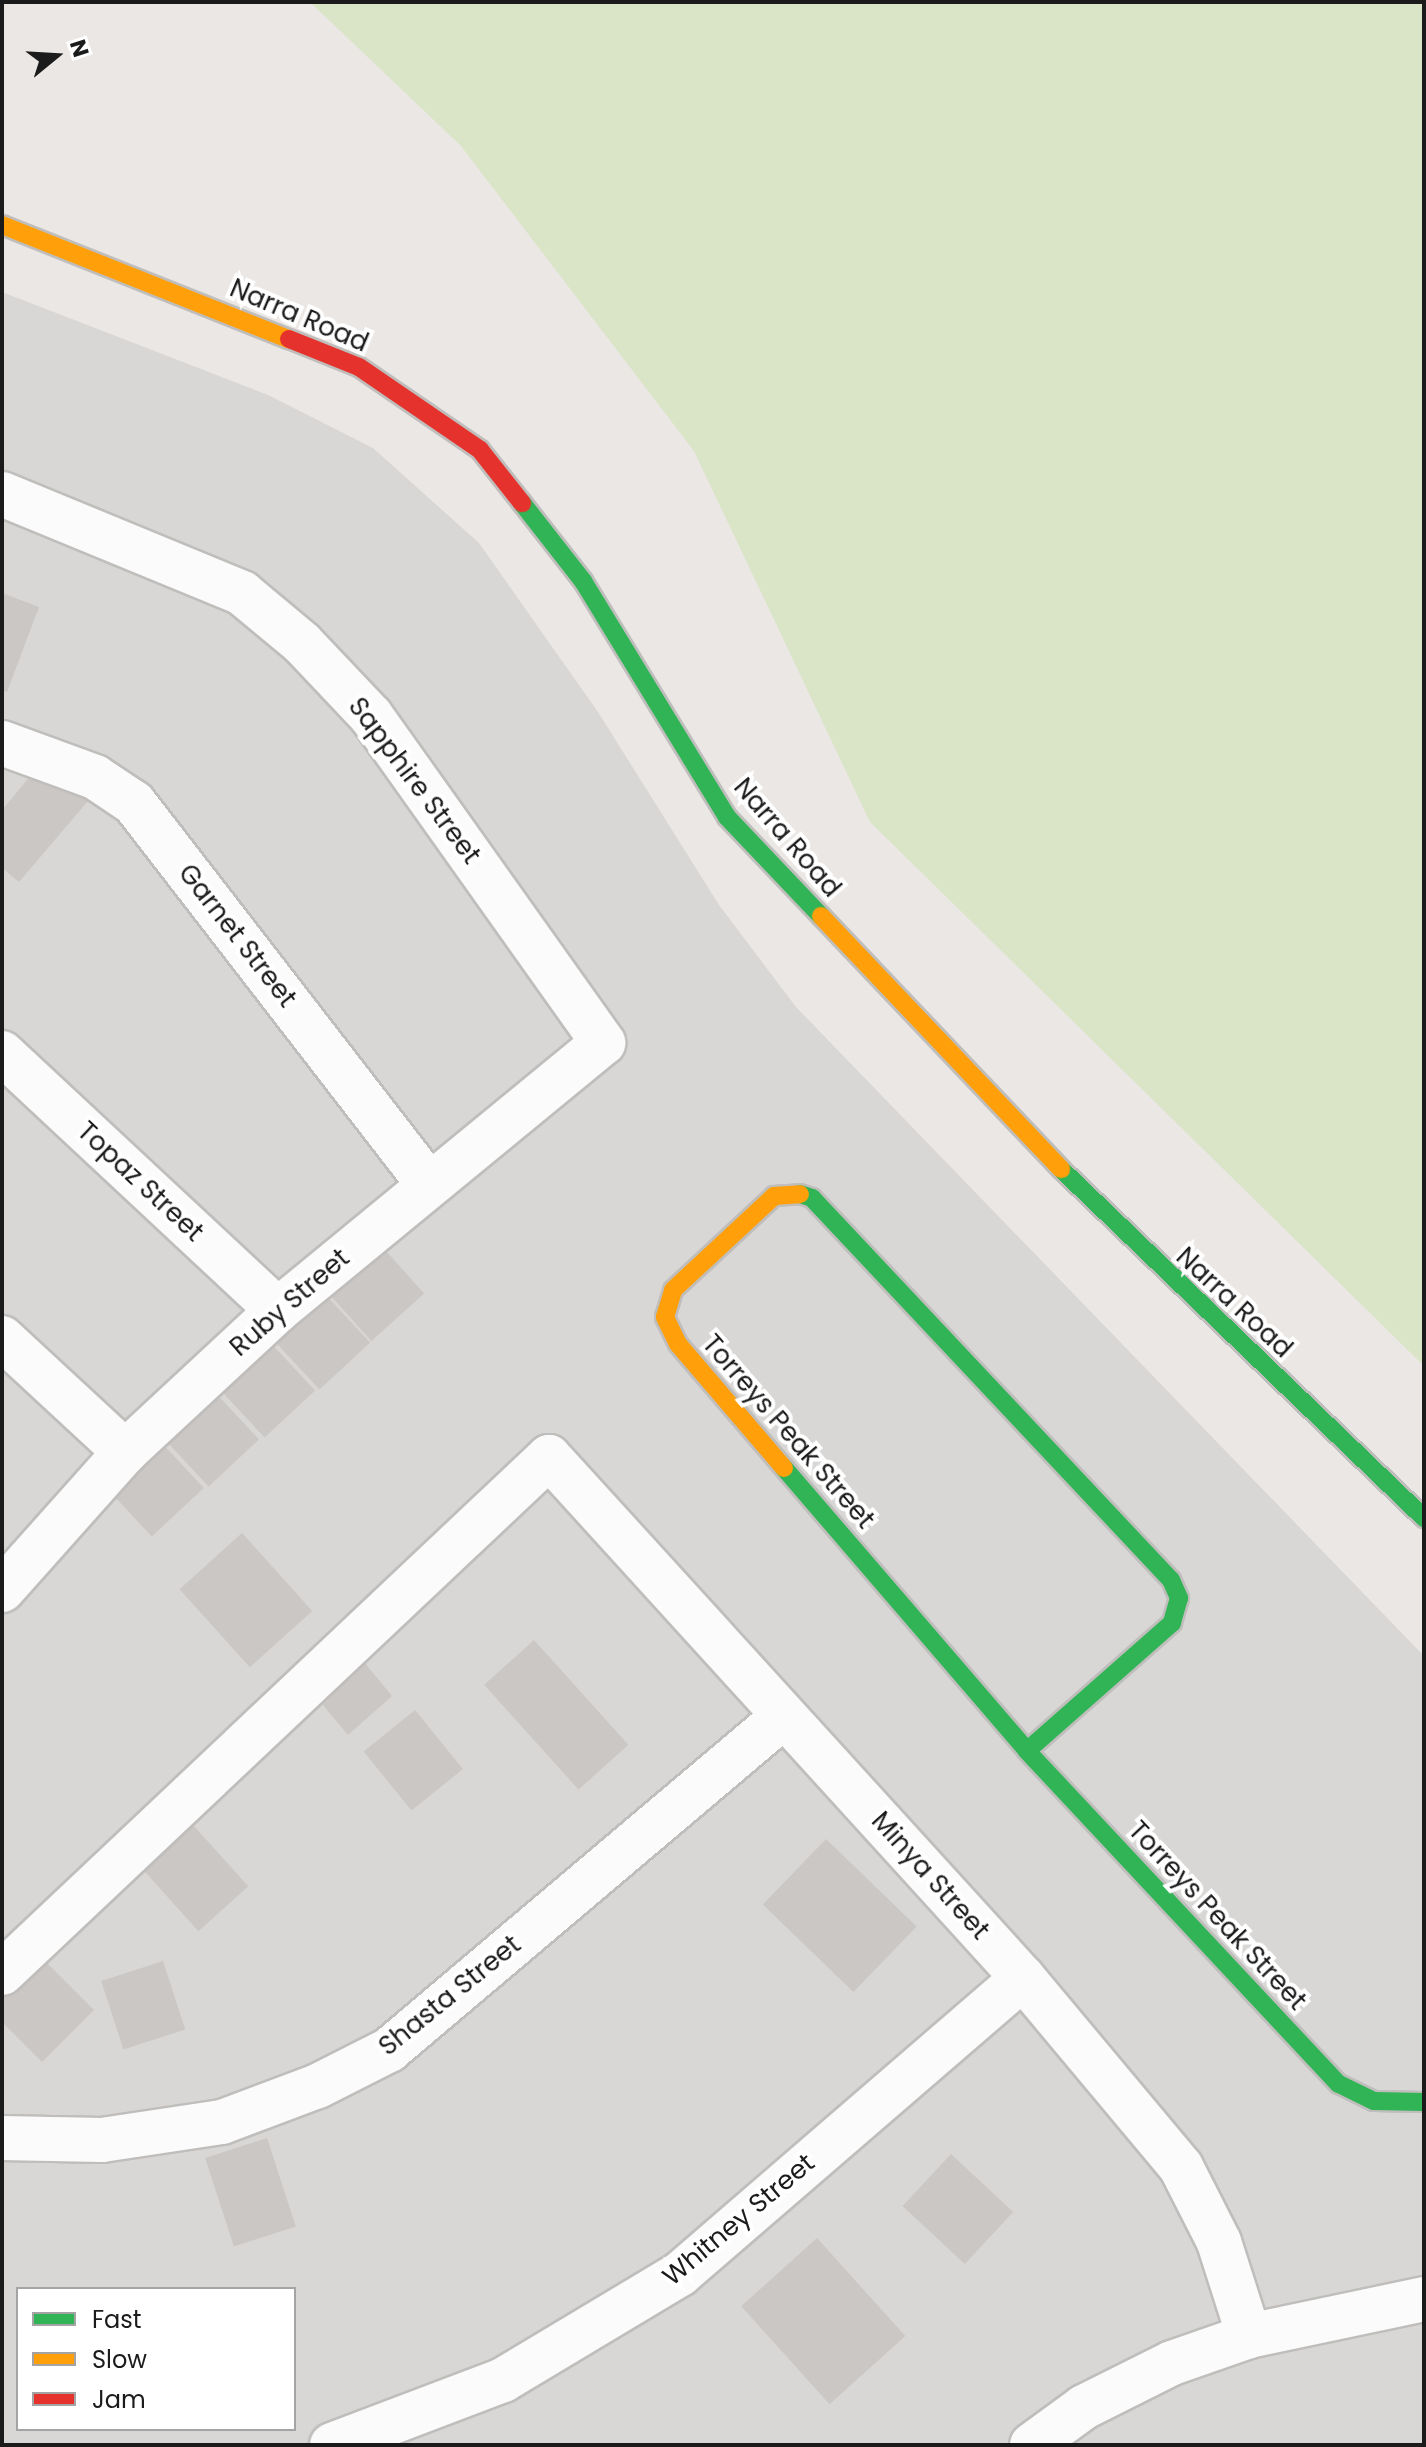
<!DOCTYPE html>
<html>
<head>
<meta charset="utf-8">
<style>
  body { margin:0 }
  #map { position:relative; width:1426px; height:2447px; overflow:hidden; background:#eae7e4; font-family:Poppins,sans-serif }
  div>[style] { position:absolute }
  .residential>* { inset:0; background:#d9d7d5 }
  .grass>* { inset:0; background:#dae4c6 }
  .building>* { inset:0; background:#cac7c5; transform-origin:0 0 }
  .roads { filter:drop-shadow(2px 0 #bfbebc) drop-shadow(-2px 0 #bfbebc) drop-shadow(0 2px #bfbebc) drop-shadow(0 -2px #bfbebc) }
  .street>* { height:44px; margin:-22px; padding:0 22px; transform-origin:22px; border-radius:22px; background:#fcfbfb }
  .fast>* { height:18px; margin:-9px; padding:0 9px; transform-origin:9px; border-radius:9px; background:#30b455 }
  .slow>* { height:18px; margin:-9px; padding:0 9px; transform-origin:9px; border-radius:9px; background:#ff9f0a }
  .jam>* { height:18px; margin:-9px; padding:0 9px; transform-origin:9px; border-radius:9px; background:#e5322d }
  span { translate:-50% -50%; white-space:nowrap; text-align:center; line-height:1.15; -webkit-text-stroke:8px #fff; paint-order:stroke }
  .street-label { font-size:26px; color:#1b1b1b }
  .frame { position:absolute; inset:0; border:4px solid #1b1b1b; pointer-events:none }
  .legend { position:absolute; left:16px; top:2287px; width:280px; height:144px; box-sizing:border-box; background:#fff; border:2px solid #a4a4a4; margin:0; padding:10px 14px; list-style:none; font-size:24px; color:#1b1b1b }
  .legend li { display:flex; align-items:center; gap:16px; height:40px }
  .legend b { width:40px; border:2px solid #a4a4a4 }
  .north { position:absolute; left:16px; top:16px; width:80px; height:80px; -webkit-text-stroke:6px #fff; paint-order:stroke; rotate:72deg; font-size:22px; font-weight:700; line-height:32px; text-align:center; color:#1b1b1b }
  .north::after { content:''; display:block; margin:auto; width:28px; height:36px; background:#1b1b1b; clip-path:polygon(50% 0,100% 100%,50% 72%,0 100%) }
</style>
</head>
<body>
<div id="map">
  <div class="residential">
    <div style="clip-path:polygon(evenodd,2px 292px,268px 395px,373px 448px,479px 543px,598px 712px,719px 905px,796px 1007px,1424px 1656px,1424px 2445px,2px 2445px,2px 292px,18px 2289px,294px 2289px,294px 2429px,18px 2429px,18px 2289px)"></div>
  </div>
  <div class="grass">
    <div style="clip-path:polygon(310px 2px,1424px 2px,1424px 1366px,870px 822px,694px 451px,461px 146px)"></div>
  </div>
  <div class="building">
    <div style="clip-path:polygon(2px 593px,39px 607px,7px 692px,2px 690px)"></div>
    <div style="clip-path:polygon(42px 762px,88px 801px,19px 882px,2px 868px,2px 810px)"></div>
    <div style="left:376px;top:1240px;width:72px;height:71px;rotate:48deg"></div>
    <div style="left:323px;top:1292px;width:69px;height:69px;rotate:47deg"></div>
    <div style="left:268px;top:1340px;width:69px;height:69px;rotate:47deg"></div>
    <div style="left:212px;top:1389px;width:69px;height:69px;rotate:47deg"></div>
    <div style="left:158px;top:1439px;width:67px;height:71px;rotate:47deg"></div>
    <div style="left:242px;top:1533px;width:105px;height:84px;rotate:48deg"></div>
    <div style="left:534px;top:1640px;width:141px;height:67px;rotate:48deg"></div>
    <div style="clip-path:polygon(364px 1662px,392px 1696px,348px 1735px,323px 1705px)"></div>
    <div style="left:415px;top:1710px;width:76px;height:66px;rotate:51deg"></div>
    <div style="left:184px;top:1815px;width:96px;height:67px;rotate:48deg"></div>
    <div style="left:826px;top:1839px;width:126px;height:91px;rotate:44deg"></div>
    <div style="clip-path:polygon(30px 1946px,94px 2010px,42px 2062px,2px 2022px,2px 1974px)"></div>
    <div style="left:163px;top:1961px;width:72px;height:65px;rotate:72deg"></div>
    <div style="left:267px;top:2138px;width:93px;height:65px;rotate:72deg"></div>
    <div style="left:951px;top:2154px;width:85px;height:71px;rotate:43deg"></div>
    <div style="left:817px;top:2238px;width:132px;height:102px;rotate:48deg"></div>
  </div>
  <div class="roads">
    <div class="street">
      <div style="left:2px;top:494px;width:260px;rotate:22.4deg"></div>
      <div style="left:242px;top:593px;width:78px;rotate:39.8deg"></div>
      <div style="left:302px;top:643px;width:100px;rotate:46.6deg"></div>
      <div style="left:371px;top:716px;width:401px;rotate:54.6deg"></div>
      <div style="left:603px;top:1043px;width:421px;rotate:140.6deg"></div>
      <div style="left:278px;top:1310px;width:209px;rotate:137.1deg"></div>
      <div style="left:125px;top:1452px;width:185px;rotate:131.7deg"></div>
      <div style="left:2px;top:743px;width:99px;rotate:20.1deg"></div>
      <div style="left:95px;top:777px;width:47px;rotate:33.7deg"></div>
      <div style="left:134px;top:803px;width:482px;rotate:52.3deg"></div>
      <div style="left:2px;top:1053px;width:377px;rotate:43deg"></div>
      <div style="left:2px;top:1338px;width:168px;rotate:42.8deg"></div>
      <div style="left:2px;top:1973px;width:752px;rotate:-43.33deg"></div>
      <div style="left:549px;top:1457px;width:704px;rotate:47.7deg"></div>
      <div style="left:1023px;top:1978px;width:246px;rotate:50.1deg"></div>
      <div style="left:1181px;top:2167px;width:84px;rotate:63.1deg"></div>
      <div style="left:1219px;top:2242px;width:99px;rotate:72.3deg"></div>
      <div style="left:2px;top:2138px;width:100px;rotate:1.1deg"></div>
      <div style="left:102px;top:2140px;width:121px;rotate:-8.5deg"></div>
      <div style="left:222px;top:2122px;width:103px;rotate:-20.6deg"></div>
      <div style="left:318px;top:2086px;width:80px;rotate:-26.9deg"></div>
      <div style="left:389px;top:2050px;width:517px;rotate:-40.22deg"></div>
      <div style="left:332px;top:2445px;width:183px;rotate:-20.8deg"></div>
      <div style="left:503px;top:2380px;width:206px;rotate:-30.9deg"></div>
      <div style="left:680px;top:2274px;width:453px;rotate:-40.8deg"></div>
      <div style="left:1032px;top:2445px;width:64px;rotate:-36.2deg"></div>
      <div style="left:1084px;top:2407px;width:98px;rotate:-26.6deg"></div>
      <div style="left:1172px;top:2363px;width:82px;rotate:-19.3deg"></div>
      <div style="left:1249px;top:2336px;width:179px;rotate:-11.9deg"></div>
    </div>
    <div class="fast">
      <div style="left:522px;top:503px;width:99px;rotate:52deg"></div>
      <div style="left:583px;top:581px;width:276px;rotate:58.6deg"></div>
      <div style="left:727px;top:817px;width:137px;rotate:46.5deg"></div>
      <div style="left:1061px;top:1169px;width:504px;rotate:43.87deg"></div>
      <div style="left:800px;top:1194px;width:13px;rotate:18deg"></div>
      <div style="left:812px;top:1198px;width:524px;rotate:46.78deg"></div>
      <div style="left:1171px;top:1580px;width:20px;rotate:66deg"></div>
      <div style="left:1179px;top:1598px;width:26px;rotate:106deg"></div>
      <div style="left:1172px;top:1623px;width:193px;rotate:138.6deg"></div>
      <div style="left:784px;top:1468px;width:373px;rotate:49.3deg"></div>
      <div style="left:1027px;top:1751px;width:456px;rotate:46.9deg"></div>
      <div style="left:1339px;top:2084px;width:39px;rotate:26deg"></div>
      <div style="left:1374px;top:2101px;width:50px;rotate:1.1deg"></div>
    </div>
    <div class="slow">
      <div style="left:2px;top:225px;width:309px;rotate:21.7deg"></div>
      <div style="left:821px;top:916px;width:349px;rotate:46.5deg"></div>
      <div style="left:784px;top:1468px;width:163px;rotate:-130.5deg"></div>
      <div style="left:678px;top:1344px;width:30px;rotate:-116deg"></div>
      <div style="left:665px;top:1317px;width:28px;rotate:-73deg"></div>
      <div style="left:673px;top:1290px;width:138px;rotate:-42.9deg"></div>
      <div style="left:774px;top:1196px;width:26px;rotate:-4deg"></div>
    </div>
    <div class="jam">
      <div style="left:289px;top:339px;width:75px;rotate:21.8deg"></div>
      <div style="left:359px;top:367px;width:147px;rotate:34.4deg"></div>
      <div style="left:480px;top:450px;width:68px;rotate:51.6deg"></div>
    </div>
  </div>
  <div class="street-label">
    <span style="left:299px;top:316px;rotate:23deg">Narra Road</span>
    <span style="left:414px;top:781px;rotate:53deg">Sapphire Street</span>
    <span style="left:787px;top:838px;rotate:49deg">Narra Road</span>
    <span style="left:237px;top:936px;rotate:52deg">Garnet Street</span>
    <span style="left:140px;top:1182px;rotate:43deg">Topaz Street</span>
    <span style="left:290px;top:1303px;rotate:-41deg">Ruby Street</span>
    <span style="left:1234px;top:1303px;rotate:43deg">Narra Road</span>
    <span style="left:788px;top:1432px;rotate:49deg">Torreys Peak Street</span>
    <span style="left:930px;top:1876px;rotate:48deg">Minya Street</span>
    <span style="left:1217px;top:1916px;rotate:47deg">Torreys Peak Street</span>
    <span style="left:450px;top:1996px;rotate:-39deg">Shasta Street</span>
    <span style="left:739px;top:2220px;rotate:-40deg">Whitney Street</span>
  </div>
  <div class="frame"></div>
  <ul class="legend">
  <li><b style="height:10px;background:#30b455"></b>Fast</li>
  <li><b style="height:10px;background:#ff9f0a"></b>Slow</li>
  <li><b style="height:10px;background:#e5322d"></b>Jam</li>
  </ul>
  <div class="north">N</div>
</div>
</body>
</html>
